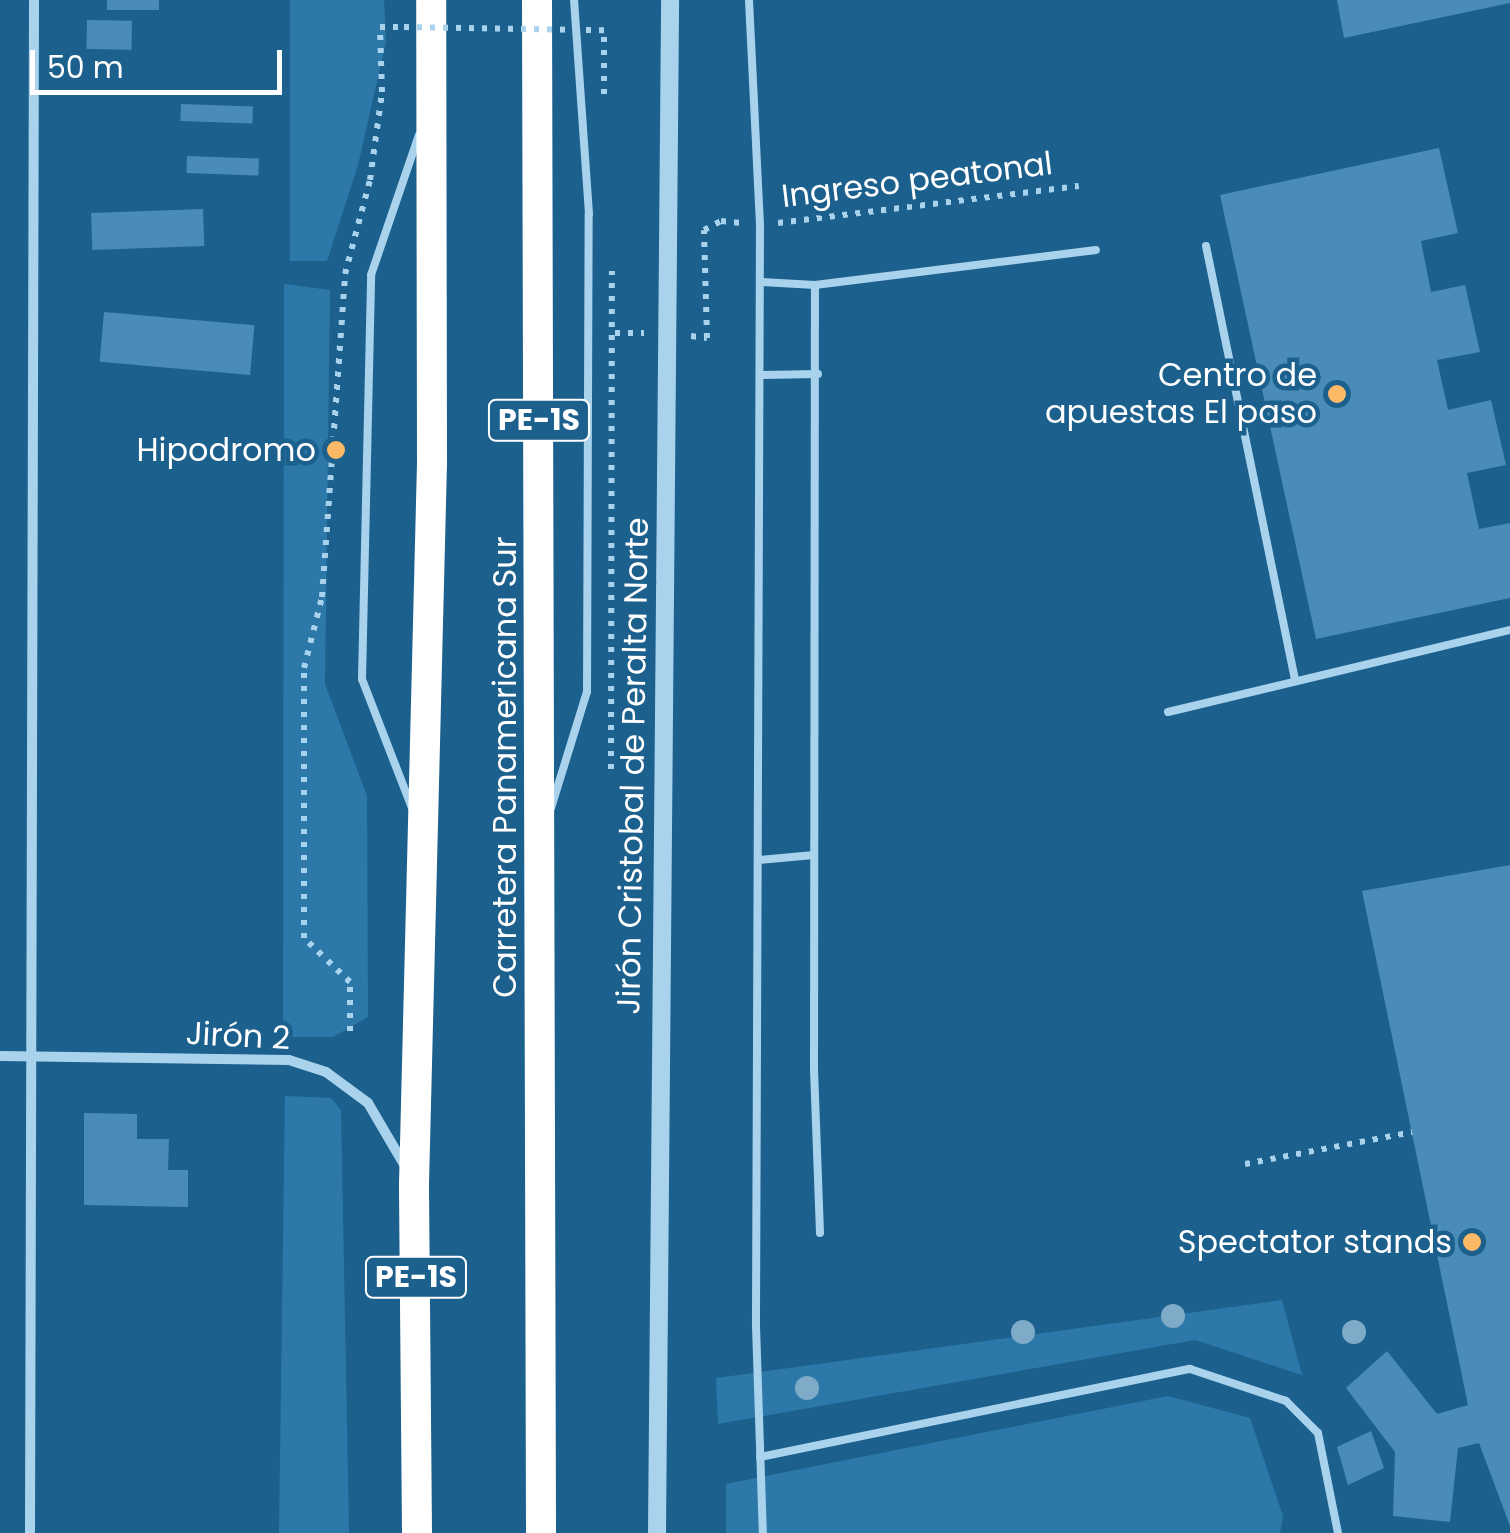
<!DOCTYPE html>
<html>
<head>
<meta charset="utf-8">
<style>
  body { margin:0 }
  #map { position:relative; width:1510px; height:1533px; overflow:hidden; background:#1c608d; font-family:Poppins,sans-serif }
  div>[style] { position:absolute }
  .green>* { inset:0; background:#2c79a9 }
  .building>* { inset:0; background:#498cb7; transform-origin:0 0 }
  .path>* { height:6px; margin-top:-3px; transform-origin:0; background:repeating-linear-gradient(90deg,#a9d3ed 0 5px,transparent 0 13px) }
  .service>* { height:8px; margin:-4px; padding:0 4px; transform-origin:4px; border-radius:4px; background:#a9d3ed }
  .minor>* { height:10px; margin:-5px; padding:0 5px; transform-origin:5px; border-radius:5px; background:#a9d3ed }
  .tertiary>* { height:18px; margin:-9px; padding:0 9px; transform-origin:9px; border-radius:9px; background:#a9d3ed }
  .motorway>* { height:30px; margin:-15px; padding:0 15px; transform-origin:15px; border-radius:15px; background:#fff }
  .path-bridge>* { height:6px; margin-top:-3px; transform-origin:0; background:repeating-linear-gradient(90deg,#a9d3ed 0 5px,transparent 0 13px) }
  .trees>* { width:24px; height:24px; margin:-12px; border-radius:50%; background:#7eabc8 }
  .dots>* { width:28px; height:28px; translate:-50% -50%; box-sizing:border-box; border:5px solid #1c608d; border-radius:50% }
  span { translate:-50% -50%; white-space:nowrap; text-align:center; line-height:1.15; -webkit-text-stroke:9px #1c608d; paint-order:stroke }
  .shield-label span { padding:2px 8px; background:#1c608d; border:2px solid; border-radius:8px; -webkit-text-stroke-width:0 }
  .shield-label { font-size:30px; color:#fff; font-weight:700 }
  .street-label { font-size:32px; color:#fff }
  .poi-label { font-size:32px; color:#fff }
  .right { translate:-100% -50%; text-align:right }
  .scale { position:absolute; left:30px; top:50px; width:252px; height:45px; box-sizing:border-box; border:5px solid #fff; border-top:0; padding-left:12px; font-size:30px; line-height:35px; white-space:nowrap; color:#fff; -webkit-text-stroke:8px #1c608d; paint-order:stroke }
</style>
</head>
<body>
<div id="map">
  <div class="green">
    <div style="clip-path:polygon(290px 0,384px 0,386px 42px,358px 165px,327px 261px,290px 261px)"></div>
    <div style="clip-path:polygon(284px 284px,330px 290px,325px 684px,367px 796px,368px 1017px,333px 1037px,283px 1037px)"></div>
    <div style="clip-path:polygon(285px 1096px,331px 1098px,341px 1110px,349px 1533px,279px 1533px)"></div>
    <div style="clip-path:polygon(1282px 1300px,1302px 1375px,1195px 1340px,718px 1424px,716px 1378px)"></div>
    <div style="clip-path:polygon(1168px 1396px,1250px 1418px,1283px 1516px,1280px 1533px,726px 1533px,726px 1484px)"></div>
  </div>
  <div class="building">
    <div style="left:107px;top:0;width:52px;height:10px"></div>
    <div style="clip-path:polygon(1337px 0,1510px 0,1510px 3px,1344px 38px)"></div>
    <div style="left:87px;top:20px;width:45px;height:29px;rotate:1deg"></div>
    <div style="left:181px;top:104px;width:72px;height:17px;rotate:2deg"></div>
    <div style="clip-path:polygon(1439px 148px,1458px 233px,1421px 241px,1431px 292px,1465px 285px,1480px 352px,1437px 360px,1448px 410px,1491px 400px,1506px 465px,1467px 473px,1479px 529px,1510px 523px,1510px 598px,1316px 639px,1220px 195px)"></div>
    <div style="left:187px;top:156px;width:72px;height:17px;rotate:2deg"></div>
    <div style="left:203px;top:209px;width:37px;height:112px;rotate:88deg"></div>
    <div style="left:104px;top:312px;width:151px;height:50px;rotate:5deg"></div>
    <div style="clip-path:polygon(1510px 865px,1510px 1526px,1479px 1443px,1458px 1448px,1450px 1522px,1393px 1516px,1395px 1452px,1346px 1388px,1387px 1351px,1437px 1414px,1468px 1405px,1362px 891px)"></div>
    <div style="clip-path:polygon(84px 1113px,137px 1114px,137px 1139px,169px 1139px,168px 1170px,188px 1170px,188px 1207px,84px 1205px)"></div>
    <div style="clip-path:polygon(1371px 1431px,1384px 1468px,1348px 1485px,1337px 1447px)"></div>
  </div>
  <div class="path">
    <div style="left:604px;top:94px;width:64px;rotate:-90deg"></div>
    <div style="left:778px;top:223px;width:303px;rotate:-7deg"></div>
    <div style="left:615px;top:333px;width:29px"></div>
    <div style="left:691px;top:336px;width:16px;rotate:7deg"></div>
    <div style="left:707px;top:338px;width:108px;rotate:-91.6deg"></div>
    <div style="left:704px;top:230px;width:19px;rotate:-28deg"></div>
    <div style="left:721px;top:221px;width:20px;rotate:6deg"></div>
    <div style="left:611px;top:769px;width:498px;rotate:-89.9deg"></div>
    <div style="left:350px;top:1031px;width:49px;rotate:-90deg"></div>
    <div style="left:350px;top:982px;width:64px;rotate:-136.3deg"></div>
    <div style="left:304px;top:938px;width:270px;rotate:-90deg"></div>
    <div style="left:304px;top:668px;width:73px;rotate:-75.8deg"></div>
    <div style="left:322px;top:597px;width:324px;rotate:-85.9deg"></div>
    <div style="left:345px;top:274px;width:97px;rotate:-75.1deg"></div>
    <div style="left:370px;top:180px;width:89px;rotate:-82.2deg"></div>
    <div style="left:382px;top:92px;width:65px;rotate:-91.8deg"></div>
    <div style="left:380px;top:27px;width:22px"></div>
    <div style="left:1245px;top:1164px;width:170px;rotate:-10.8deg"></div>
  </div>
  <div class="service">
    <div style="left:749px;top:0;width:225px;rotate:87.2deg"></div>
    <div style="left:760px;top:225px;width:1101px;rotate:90.21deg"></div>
    <div style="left:756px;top:1326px;width:207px;rotate:88.1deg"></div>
    <div style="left:1206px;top:246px;width:444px;rotate:78.4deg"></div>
    <div style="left:760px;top:282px;width:55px;rotate:3.1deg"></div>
    <div style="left:760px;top:375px;width:58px;rotate:-1deg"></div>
    <div style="left:1168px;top:712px;width:352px;rotate:-13.5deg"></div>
    <div style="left:412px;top:808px;width:138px;rotate:-111.2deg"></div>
    <div style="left:362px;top:679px;width:404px;rotate:-88.7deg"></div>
    <div style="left:371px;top:275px;width:148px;rotate:-71.1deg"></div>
    <div style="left:551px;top:808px;width:121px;rotate:-72.8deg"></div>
    <div style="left:587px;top:692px;width:478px;rotate:-89.8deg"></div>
    <div style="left:589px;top:214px;width:215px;rotate:-94deg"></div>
    <div style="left:759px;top:860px;width:55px;rotate:-5.2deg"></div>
    <div style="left:820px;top:1233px;width:163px;rotate:-92.1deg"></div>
    <div style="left:814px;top:1070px;width:785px;rotate:-89.93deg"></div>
    <div style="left:815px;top:285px;width:283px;rotate:-7.1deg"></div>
    <div style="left:760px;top:1457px;width:439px;rotate:-11.6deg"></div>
    <div style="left:1190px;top:1369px;width:101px;rotate:18.4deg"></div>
    <div style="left:1286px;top:1401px;width:45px;rotate:45deg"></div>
    <div style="left:1318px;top:1433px;width:102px;rotate:78.7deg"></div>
  </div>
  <div class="minor">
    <div style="left:0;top:1056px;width:289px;rotate:0.8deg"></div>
    <div style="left:289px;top:1060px;width:39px;rotate:18deg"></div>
    <div style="left:326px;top:1072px;width:52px;rotate:36.4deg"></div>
    <div style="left:368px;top:1103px;width:73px;rotate:59.6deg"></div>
    <div style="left:30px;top:1533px;width:1533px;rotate:-89.85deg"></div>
  </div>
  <div class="tertiary">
    <div style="left:657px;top:1533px;width:1533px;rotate:-89.51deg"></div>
  </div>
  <div class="motorway">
    <div style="left:537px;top:0;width:1533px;rotate:89.85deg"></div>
    <div style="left:417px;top:1533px;width:349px;rotate:-90.5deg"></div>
    <div style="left:414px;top:1184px;width:721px;rotate:-88.57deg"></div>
    <div style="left:432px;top:463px;width:463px;rotate:-90.1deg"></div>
  </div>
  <div class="path-bridge">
    <div style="left:404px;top:27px;width:200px;rotate:0.9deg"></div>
  </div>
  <div class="trees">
    <div style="left:1173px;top:1316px"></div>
    <div style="left:1023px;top:1332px"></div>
    <div style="left:1354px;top:1332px"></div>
    <div style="left:807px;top:1388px"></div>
  </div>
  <div class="dots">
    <div style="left:1337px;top:394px;background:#fdb966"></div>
    <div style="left:336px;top:450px;background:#fdb966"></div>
    <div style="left:1472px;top:1242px;background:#fdb966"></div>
  </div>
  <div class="shield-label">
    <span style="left:539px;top:420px">PE-1S</span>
    <span style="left:416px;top:1277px">PE-1S</span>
  </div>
  <div class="street-label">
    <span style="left:917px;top:180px;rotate:-7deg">Ingreso peatonal</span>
    <span style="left:633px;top:766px;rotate:-89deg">Jirón Cristobal de Peralta Norte</span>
    <span style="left:505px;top:767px;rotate:-90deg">Carretera Panamericana Sur</span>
    <span style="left:238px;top:1036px;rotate:3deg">Jirón 2</span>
  </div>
  <div class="poi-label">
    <span class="right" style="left:1317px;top:394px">Centro de<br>apuestas El paso</span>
    <span class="right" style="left:316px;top:450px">Hipodromo</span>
    <span class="right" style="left:1452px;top:1242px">Spectator stands</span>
  </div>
  <div class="scale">50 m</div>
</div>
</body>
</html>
